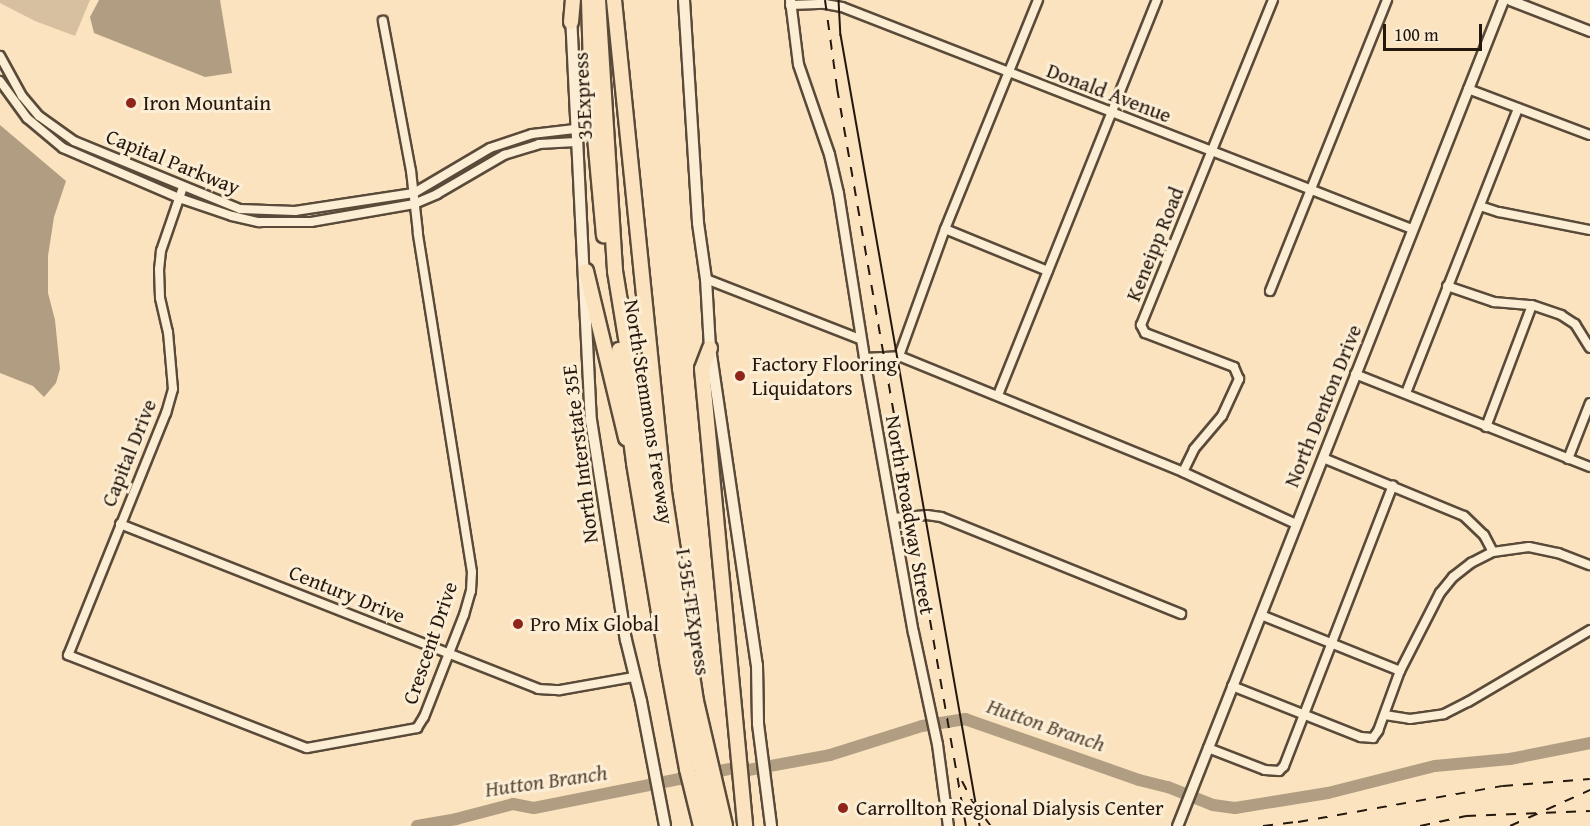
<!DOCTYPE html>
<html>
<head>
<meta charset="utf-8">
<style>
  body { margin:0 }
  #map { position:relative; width:1590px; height:826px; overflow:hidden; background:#fae3be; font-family:"Gentium Book Plus",serif }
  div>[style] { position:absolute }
  .green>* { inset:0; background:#d6c0a0 }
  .water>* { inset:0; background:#b19e82 }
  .river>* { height:12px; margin:-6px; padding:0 6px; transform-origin:6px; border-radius:6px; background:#b19e82 }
  .roads { filter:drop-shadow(2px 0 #5a4a39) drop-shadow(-2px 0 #5a4a39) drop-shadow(0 2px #5a4a39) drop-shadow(0 -2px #5a4a39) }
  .minor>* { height:8px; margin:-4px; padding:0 4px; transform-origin:4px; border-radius:4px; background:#fcedd5 }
  .tertiary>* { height:9px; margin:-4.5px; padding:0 4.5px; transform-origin:4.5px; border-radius:4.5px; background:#fcedd5 }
  .secondary>* { height:10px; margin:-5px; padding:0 5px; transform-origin:5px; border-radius:5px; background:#fcedd5 }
  .motorway>* { height:14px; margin:-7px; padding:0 7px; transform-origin:7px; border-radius:7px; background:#fae3be }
  .tram>* { height:1.5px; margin:-0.75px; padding:0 0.75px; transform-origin:0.75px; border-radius:0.75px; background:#24170d }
  .rail>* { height:2px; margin-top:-1px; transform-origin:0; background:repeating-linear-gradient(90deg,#24170d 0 10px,transparent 0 20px) }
  .dots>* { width:16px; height:16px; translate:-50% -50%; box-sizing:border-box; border:3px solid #fcedd5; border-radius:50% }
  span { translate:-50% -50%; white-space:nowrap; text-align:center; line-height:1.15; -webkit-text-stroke:6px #fcedd5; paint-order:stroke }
  .street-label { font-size:21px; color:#24170d }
  .poi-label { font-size:21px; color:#24170d }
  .left { translate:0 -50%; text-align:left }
  .water-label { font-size:22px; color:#5c4d3c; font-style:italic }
  .scale { position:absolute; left:1383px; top:24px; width:99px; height:27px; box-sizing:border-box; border:3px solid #24170d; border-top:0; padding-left:8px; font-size:18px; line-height:21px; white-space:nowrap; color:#24170d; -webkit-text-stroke:4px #fcedd5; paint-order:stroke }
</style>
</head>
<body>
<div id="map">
  <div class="green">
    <div style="clip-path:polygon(0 0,90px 0,75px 36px,35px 21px,0 3px)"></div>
  </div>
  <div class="water">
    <div style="clip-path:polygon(99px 0,220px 0,232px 73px,205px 77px,94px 33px,90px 17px)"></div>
    <div style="clip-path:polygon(0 125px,66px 181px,54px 217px,48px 256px,48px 293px,55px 320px,60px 369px,56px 383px,44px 397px,33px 386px,0 373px)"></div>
  </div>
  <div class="river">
    <div style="left:417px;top:826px;width:40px;rotate:-10deg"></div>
    <div style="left:456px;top:819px;width:59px;rotate:-14.7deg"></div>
    <div style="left:513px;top:804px;width:21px;rotate:11deg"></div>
    <div style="left:534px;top:808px;width:205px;rotate:-11.3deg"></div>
    <div style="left:735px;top:768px;width:9px;rotate:21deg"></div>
    <div style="left:743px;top:771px;width:88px;rotate:-10.4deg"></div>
    <div style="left:830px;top:755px;width:96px;rotate:-17.5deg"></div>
    <div style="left:922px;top:726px;width:44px;rotate:-9.2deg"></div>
    <div style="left:965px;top:719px;width:184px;rotate:19.3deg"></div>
    <div style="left:1139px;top:780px;width:30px;rotate:14deg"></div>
    <div style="left:1168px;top:787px;width:48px;rotate:21.8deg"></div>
    <div style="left:1213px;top:805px;width:22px;rotate:8deg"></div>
    <div style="left:1235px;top:808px;width:94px;rotate:-9.2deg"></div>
    <div style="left:1328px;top:793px;width:110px;rotate:-14.2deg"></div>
    <div style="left:1435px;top:766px;width:75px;rotate:-5.3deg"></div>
    <div style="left:1510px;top:759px;width:82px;rotate:-11.3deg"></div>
  </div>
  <div class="roads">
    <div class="minor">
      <div style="left:790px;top:5px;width:35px;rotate:-2deg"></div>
      <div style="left:825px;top:4px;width:17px;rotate:10deg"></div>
      <div style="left:842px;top:7px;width:612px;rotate:21.28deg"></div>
      <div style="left:0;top:56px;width:46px;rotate:61.2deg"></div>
      <div style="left:22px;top:96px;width:26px;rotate:50deg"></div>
      <div style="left:39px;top:116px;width:43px;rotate:35.5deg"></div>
      <div style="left:74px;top:141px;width:179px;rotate:22.3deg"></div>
      <div style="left:240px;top:209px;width:55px;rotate:2.1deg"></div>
      <div style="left:295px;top:211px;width:120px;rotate:-8.6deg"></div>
      <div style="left:414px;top:193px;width:88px;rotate:-30.6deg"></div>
      <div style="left:490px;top:148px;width:44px;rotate:-18.4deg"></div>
      <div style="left:532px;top:134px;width:43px;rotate:-6.6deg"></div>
      <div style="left:0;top:81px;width:46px;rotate:53.9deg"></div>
      <div style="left:27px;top:118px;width:47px;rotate:39.8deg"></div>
      <div style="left:63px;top:148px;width:126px;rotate:23.3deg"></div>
      <div style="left:179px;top:198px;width:56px;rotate:18.8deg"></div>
      <div style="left:232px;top:216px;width:28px;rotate:13deg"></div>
      <div style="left:259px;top:222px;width:52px"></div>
      <div style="left:311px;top:222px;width:105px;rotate:-9.9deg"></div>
      <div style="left:414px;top:204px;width:25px;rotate:-23deg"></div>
      <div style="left:437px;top:194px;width:78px;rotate:-30.2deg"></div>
      <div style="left:504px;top:155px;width:37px;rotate:-17deg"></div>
      <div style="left:539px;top:144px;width:37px;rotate:-3deg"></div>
      <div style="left:1468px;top:89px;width:130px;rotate:20.7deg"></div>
      <div style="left:183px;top:187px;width:68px;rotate:109deg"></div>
      <div style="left:161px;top:251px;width:18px;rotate:96deg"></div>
      <div style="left:159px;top:269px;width:29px;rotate:88deg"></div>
      <div style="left:160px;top:298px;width:35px;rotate:77deg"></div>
      <div style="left:168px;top:332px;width:57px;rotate:85deg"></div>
      <div style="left:173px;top:389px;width:25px;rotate:106deg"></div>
      <div style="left:166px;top:413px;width:261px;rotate:112deg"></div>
      <div style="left:68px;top:655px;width:256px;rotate:21.3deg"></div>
      <div style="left:307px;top:748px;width:112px;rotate:-10.3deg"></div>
      <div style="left:417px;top:728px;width:13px;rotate:-58deg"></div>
      <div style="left:424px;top:717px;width:110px;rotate:-68.6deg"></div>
      <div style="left:464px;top:615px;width:25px;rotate:-74deg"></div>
      <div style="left:471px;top:591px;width:19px;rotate:-87deg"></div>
      <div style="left:472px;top:572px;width:343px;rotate:-99.1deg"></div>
      <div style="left:418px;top:233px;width:62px;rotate:-96.4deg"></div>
      <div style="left:411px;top:171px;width:153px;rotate:-100.6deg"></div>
      <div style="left:1480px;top:206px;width:20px;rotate:18deg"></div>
      <div style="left:1499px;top:212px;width:93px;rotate:11.2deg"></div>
      <div style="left:945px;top:229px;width:111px;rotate:22.2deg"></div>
      <div style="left:706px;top:279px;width:165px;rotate:21.3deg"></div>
      <div style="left:1447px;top:286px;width:50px;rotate:18.8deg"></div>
      <div style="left:1494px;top:302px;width:38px;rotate:5deg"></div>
      <div style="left:1532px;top:305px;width:31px;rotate:19deg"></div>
      <div style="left:1561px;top:315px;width:17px;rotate:33deg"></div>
      <div style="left:1575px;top:324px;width:28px;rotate:58deg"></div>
      <div style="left:1270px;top:291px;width:314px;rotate:-68.1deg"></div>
      <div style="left:899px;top:356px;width:135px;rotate:-70.1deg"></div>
      <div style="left:945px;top:229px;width:247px;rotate:-67.9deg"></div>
      <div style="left:864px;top:358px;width:35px;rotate:-3deg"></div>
      <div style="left:899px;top:356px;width:307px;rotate:22.2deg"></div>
      <div style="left:1183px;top:472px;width:124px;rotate:24.7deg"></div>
      <div style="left:1355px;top:374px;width:253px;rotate:21.6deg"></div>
      <div style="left:1406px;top:393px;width:306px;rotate:-68.5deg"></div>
      <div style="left:998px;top:395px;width:426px;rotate:-68.1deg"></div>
      <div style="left:1486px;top:427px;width:130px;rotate:-69.3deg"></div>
      <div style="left:1323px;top:458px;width:152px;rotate:22.4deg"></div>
      <div style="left:1464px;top:516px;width:28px;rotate:44deg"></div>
      <div style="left:1484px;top:535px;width:19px;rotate:62deg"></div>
      <div style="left:1493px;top:552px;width:36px;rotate:-8deg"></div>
      <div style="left:1529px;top:547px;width:30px;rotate:12deg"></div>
      <div style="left:1558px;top:553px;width:34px;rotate:21deg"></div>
      <div style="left:1568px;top:459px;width:60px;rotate:-68.6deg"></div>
      <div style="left:1183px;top:472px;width:25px;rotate:-64deg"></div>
      <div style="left:1194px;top:449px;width:43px;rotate:-49.7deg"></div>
      <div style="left:1222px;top:416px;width:41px;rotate:-65.3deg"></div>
      <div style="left:1239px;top:379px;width:13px;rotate:-113deg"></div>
      <div style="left:1234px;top:367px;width:95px;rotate:-159.1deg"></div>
      <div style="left:1145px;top:333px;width:9px;rotate:-117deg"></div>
      <div style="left:1141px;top:325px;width:351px;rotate:-67.9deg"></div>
      <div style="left:893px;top:518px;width:34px;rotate:-5deg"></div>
      <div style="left:927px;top:515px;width:14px;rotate:8deg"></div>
      <div style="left:941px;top:517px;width:259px;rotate:22deg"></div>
      <div style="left:120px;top:524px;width:449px;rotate:21.5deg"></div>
      <div style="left:538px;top:689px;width:22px;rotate:3deg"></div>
      <div style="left:560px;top:690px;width:75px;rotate:-10deg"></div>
      <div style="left:1261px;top:615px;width:150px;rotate:21.9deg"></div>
      <div style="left:1232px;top:686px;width:139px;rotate:21.6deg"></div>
      <div style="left:1361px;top:737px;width:12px;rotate:5deg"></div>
      <div style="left:1373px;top:738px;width:9px;rotate:-54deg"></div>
      <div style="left:1378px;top:731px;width:64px;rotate:-69.9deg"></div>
      <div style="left:1400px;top:671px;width:88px;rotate:-62.9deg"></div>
      <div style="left:1440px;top:593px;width:21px;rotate:-51deg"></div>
      <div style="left:1453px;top:577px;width:23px;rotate:-38deg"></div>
      <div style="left:1471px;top:563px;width:25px;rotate:-27deg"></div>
      <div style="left:1385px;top:715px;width:25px;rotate:9deg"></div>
      <div style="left:1410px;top:719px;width:34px;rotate:-8deg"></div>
      <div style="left:1444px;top:714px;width:27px;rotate:-27deg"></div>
      <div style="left:1468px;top:702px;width:142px;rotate:-30.5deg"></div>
      <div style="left:1208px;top:748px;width:61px;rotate:21.1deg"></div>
      <div style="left:1265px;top:770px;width:14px;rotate:4deg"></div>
      <div style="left:1279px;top:771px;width:7px;rotate:-45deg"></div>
      <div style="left:1284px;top:766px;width:301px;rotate:-68.8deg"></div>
    </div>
    <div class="tertiary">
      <div style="left:790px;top:0;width:64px;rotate:82.9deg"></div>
      <div style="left:798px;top:64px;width:95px;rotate:71deg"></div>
      <div style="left:829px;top:154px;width:40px;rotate:77deg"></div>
      <div style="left:838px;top:193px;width:167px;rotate:81deg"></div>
      <div style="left:864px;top:358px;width:278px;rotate:79.9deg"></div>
      <div style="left:913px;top:632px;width:115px;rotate:77.9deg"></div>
      <div style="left:937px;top:744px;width:83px;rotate:82.4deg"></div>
      <div style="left:1510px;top:0;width:86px;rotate:21.2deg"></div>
      <div style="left:1177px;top:826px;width:888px;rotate:-68.46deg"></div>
    </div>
    <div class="secondary">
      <div style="left:684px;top:0;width:223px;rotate:86.4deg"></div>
      <div style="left:698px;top:223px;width:57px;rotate:81.9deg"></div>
      <div style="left:706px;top:279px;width:69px;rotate:86.7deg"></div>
      <div style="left:710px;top:348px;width:320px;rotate:81.6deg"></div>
      <div style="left:757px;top:665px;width:59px;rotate:89deg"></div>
      <div style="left:758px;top:724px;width:103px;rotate:82.7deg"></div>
      <div style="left:571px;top:15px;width:405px;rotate:87.2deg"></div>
      <div style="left:591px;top:420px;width:223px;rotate:81deg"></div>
      <div style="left:626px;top:640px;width:63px;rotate:76.2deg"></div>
      <div style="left:641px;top:701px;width:127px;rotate:79.1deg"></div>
    </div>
    <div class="motorway">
      <div style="left:589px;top:0;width:104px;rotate:88.3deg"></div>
      <div style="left:592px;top:104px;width:132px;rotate:84.8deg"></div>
      <div style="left:598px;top:0;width:272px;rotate:86.4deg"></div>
      <div style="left:615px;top:271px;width:438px;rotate:80.7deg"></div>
      <div style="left:686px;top:703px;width:126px;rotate:77.2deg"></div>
      <div style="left:614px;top:0;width:495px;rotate:84.2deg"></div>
      <div style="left:664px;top:492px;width:211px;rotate:81.3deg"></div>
      <div style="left:696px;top:701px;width:128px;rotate:76.9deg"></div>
      <div style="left:571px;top:22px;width:22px;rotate:-85deg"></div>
      <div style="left:586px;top:271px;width:172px;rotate:76.5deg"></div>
      <div style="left:710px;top:348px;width:22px;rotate:111deg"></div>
      <div style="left:702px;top:369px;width:459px;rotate:84.6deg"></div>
      <div style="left:619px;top:350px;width:114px;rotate:82.4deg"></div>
      <div style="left:634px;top:463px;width:201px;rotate:80.5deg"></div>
      <div style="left:667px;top:661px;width:110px;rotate:79.5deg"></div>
      <div style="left:687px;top:769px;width:59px;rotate:76.2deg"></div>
    </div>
  </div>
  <div class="tram">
    <div style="left:839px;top:0;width:35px;rotate:87deg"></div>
    <div style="left:841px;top:35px;width:803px;rotate:80.03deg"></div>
  </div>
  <div class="rail">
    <div style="left:825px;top:0;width:89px;rotate:82.2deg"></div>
    <div style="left:837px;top:88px;width:749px;rotate:80.09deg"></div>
    <div style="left:962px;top:781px;width:22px;rotate:63deg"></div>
    <div style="left:972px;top:801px;width:31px;rotate:53deg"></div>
    <div style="left:1263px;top:826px;width:35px;rotate:-7deg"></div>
    <div style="left:1298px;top:822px;width:208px;rotate:-10deg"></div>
    <div style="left:1503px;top:786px;width:87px;rotate:-4.6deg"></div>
    <div style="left:1420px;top:826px;width:47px;rotate:-12.3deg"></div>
    <div style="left:1466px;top:816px;width:124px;rotate:-2.3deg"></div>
    <div style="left:1510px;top:826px;width:88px;rotate:-24.2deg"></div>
  </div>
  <div class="dots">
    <div style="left:131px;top:103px;background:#8f2418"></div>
    <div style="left:740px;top:376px;background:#8f2418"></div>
    <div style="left:518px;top:624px;background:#8f2418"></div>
    <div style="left:843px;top:808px;background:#8f2418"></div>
  </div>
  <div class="street-label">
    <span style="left:1109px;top:93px;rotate:21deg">Donald Avenue</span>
    <span style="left:583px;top:96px;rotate:-93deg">35Express</span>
    <span style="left:173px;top:162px;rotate:22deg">Capital Parkway</span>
    <span style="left:1155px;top:244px;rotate:-68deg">Keneipp Road</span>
    <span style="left:1323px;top:406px;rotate:-68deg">North Denton Drive</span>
    <span style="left:649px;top:412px;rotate:81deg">North Stemmons Freeway</span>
    <span style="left:129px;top:453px;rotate:-68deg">Capital Drive</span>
    <span style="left:580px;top:454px;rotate:-97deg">North Interstate 35E</span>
    <span style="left:910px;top:515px;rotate:80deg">North Broadway Street</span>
    <span style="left:347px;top:594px;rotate:22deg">Century Drive</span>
    <span style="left:693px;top:612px;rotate:81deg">I 35E TEXpress</span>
    <span style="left:430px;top:643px;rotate:-71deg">Crescent Drive</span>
  </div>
  <div class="poi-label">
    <span class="left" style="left:143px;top:103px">Iron Mountain</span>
    <span class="left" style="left:752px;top:376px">Factory Flooring<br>Liquidators</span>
    <span class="left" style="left:530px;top:624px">Pro Mix Global</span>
    <span class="left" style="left:856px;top:808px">Carrollton Regional Dialysis Center</span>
  </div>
  <div class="water-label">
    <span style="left:1046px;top:725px;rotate:19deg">Hutton Branch</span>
    <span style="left:546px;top:781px;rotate:-8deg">Hutton Branch</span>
  </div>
  <div class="scale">100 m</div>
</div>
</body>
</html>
